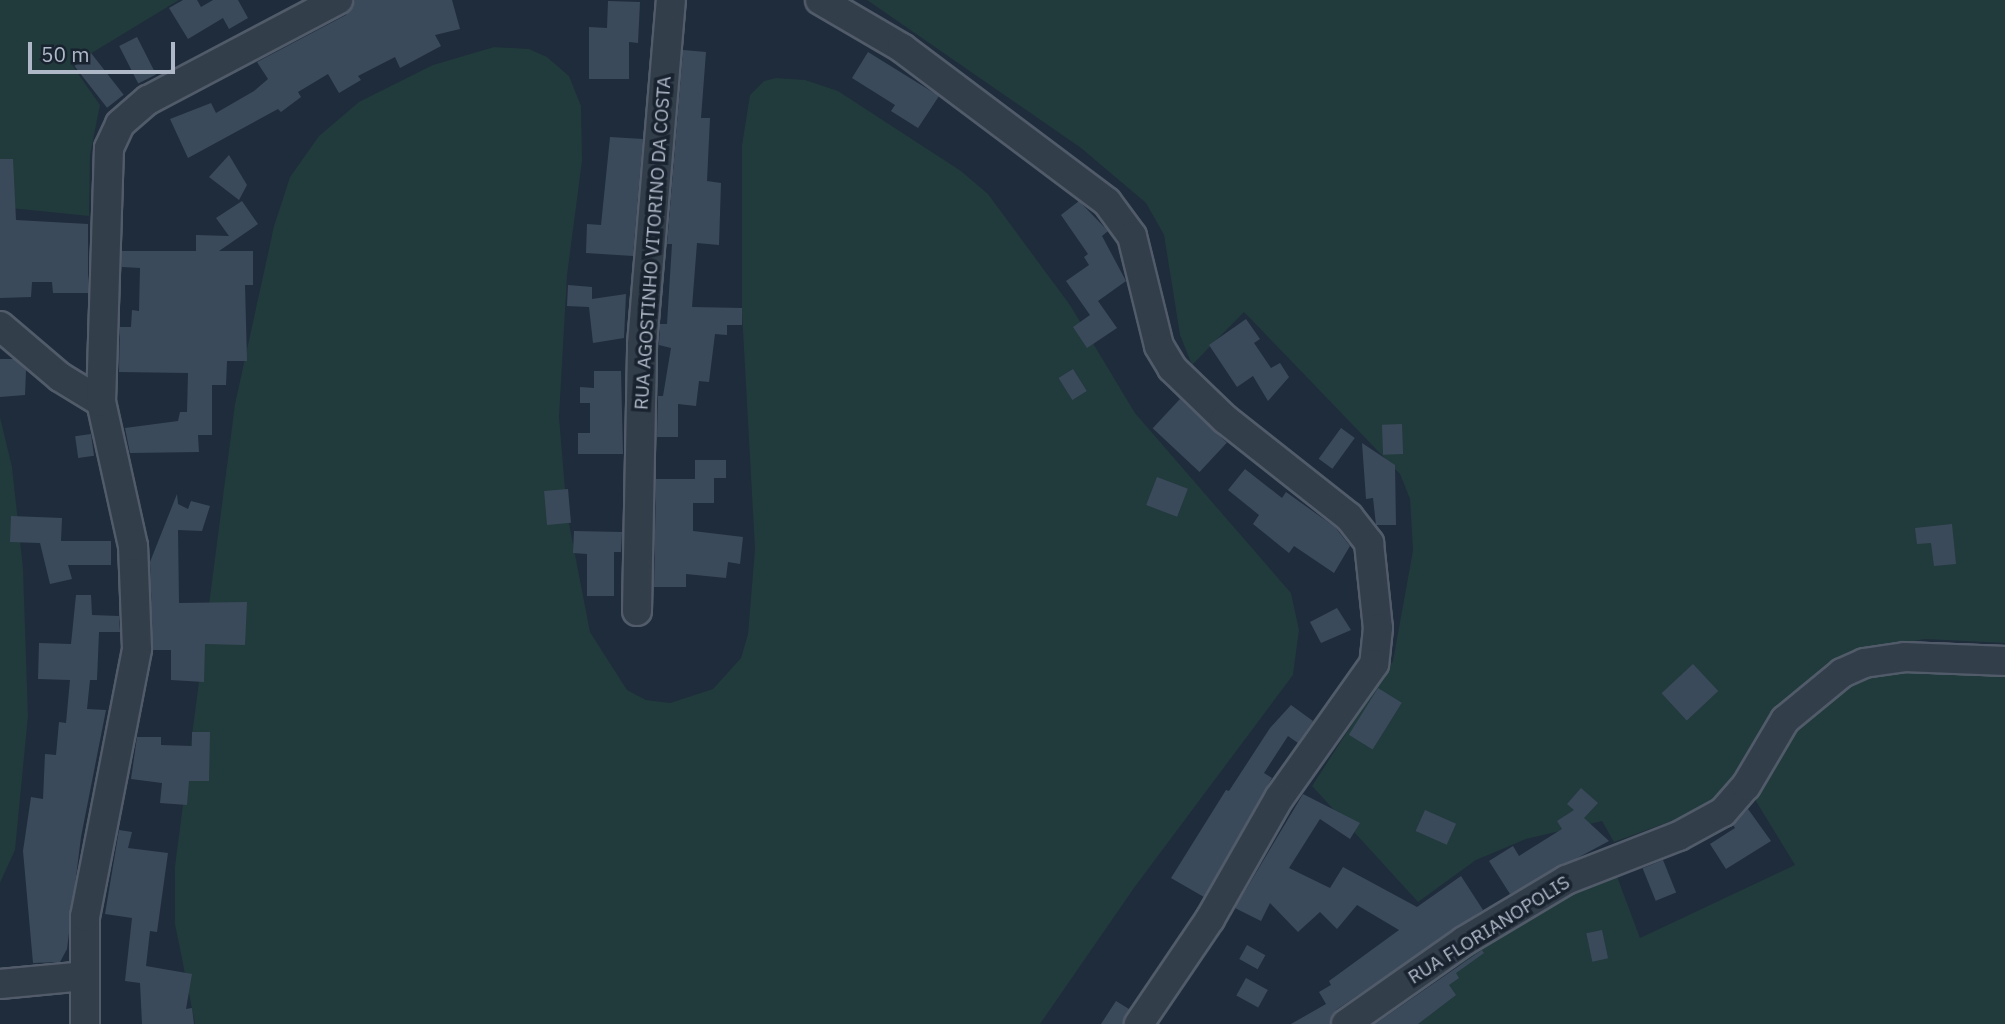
<!DOCTYPE html>
<html>
<head>
<meta charset="utf-8">
<style>
  body { margin:0 }
  #map { position:relative; width:2005px; height:1024px; overflow:hidden; background:#1f2c3b; font-family:"IBM Plex Sans",sans-serif }
  div>[style] { position:absolute }
  .green>* { inset:0; background:#213a3c }
  .building>* { inset:0; background:#3b4a5b; transform-origin:0 0 }
  .roads { filter:drop-shadow(2px 0 #515b69) drop-shadow(-2px 0 #515b69) drop-shadow(0 2px #515b69) drop-shadow(0 -2px #515b69) }
  .minor>* { height:28px; margin:-14px; padding:0 14px; transform-origin:14px; border-radius:14px; background:#333e4b }
  span { translate:-50% -50%; white-space:nowrap; text-align:center; line-height:1.15; -webkit-text-stroke:7px #192330; paint-order:stroke }
  .street-label { font-size:19px; color:#aeb8c7 }
  .scale { position:absolute; left:28px; top:42px; width:147px; height:32px; box-sizing:border-box; border:4px solid #aeb8c7; border-top:0; padding-left:9px; font-size:21px; line-height:24px; white-space:nowrap; color:#aeb8c7; -webkit-text-stroke:5px #192330; paint-order:stroke }
</style>
</head>
<body>
<div id="map">
  <div class="green">
    <div style="clip-path:polygon(0 0,179px 0,72px 65px,100px 105px,90px 155px,89px 216px,0 207px)"></div>
    <div style="clip-path:polygon(867px 0,2005px 0,2005px 643px,1925px 639px,1862px 651px,1836px 662px,1790px 698px,1759px 750px,1720px 798px,1696px 812px,1614px 842px,1602px 821px,1526px 839px,1476px 860px,1418px 902px,1312px 786px,1393px 661px,1413px 550px,1410px 499px,1400px 474px,1244px 312px,1192px 365px,1180px 335px,1164px 235px,1146px 203px,1081px 148px)"></div>
    <div style="clip-path:polygon(494px 47px,529px 49px,547px 57px,569px 76px,581px 106px,582px 161px,567px 276px,559px 417px,567px 513px,590px 632px,627px 690px,646px 700px,670px 703px,713px 689px,741px 658px,748px 634px,755px 549px,742px 313px,742px 145px,750px 95px,764px 81px,776px 78px,805px 80px,838px 91px,961px 171px,988px 194px,1070px 305px,1135px 413px,1291px 593px,1299px 630px,1293px 675px,1134px 888px,1040px 1024px,195px 1024px,175px 924px,175px 866px,235px 404px,274px 226px,290px 177px,319px 136px,359px 102px,433px 65px)"></div>
    <div style="clip-path:polygon(0 417px,12px 467px,23px 568px,28px 716px,15px 850px,0 883px)"></div>
    <div style="clip-path:polygon(1904px 667px,2005px 672px,2005px 1024px,1399px 1024px,1486px 940px,1615px 871px,1640px 938px,1795px 865px,1754px 798px,1787px 735px,1854px 680px)"></div>
  </div>
  <div class="building">
    <div style="clip-path:polygon(183px 0,197px 0,201px 7px,213px 0,238px 0,248px 18px,229px 29px,223px 18px,188px 39px,169px 8px)"></div>
    <div style="clip-path:polygon(355px 0,452px 0,460px 29px,435px 35px,441px 46px,400px 68px,395px 57px,358px 76px,361px 80px,339px 93px,328px 74px,298px 92px,301px 97px,281px 112px,278px 109px,188px 158px,170px 119px,211px 103px,216px 113px,254px 91px,268px 79px,257px 62px,346px 15px)"></div>
    <div style="clip-path:polygon(608px 1px,640px 2px,638px 43px,629px 42px,629px 79px,589px 79px,589px 27px,607px 28px)"></div>
    <div style="left:137px;top:37px;width:42px;height:20px;rotate:63deg"></div>
    <div style="clip-path:polygon(683px 50px,706px 52px,701px 118px,710px 118px,707px 181px,721px 183px,719px 245px,697px 243px,692px 307px,742px 308px,742px 325px,727px 325px,727px 335px,715px 334px,709px 382px,699px 381px,696px 406px,678px 404px,678px 437px,657px 437px,658px 396px,663px 396px,671px 348px,659px 345px,660px 324px,667px 324px,672px 244px,667px 244px)"></div>
    <div style="clip-path:polygon(868px 52px,939px 96px,918px 128px,891px 111px,895px 105px,852px 78px)"></div>
    <div style="left:91px;top:53px;width:53px;height:21px;rotate:52deg"></div>
    <div style="clip-path:polygon(610px 137px,643px 139px,633px 256px,586px 253px,587px 224px,601px 225px)"></div>
    <div style="clip-path:polygon(229px 155px,247px 185px,239px 200px,209px 177px)"></div>
    <div style="clip-path:polygon(0 159px,13px 159px,16px 220px,88px 224px,88px 293px,53px 293px,52px 282px,32px 282px,31px 297px,0 298px)"></div>
    <div style="clip-path:polygon(242px 201px,258px 224px,219px 251px,253px 251px,253px 285px,245px 285px,247px 361px,227px 361px,226px 385px,212px 385px,212px 435px,198px 435px,199px 452px,130px 453px,125px 428px,178px 421px,180px 412px,187px 412px,188px 373px,119px 372px,120px 327px,131px 327px,132px 310px,139px 311px,140px 268px,122px 267px,122px 251px,196px 251px,196px 235px,229px 236px,216px 218px)"></div>
    <div style="clip-path:polygon(1079px 201px,1108px 231px,1102px 236px,1126px 281px,1098px 301px,1117px 328px,1087px 348px,1073px 327px,1090px 315px,1066px 281px,1089px 265px,1084px 257px,1088px 254px,1061px 215px)"></div>
    <div style="clip-path:polygon(568px 285px,592px 287px,592px 299px,626px 294px,624px 338px,593px 343px,589px 307px,567px 306px)"></div>
    <div style="clip-path:polygon(1246px 319px,1260px 339px,1254px 343px,1271px 368px,1280px 363px,1289px 377px,1268px 401px,1253px 376px,1237px 387px,1209px 345px)"></div>
    <div style="clip-path:polygon(0 359px,14px 359px,26px 370px,25px 395px,0 397px)"></div>
    <div style="left:1073px;top:369px;width:26px;height:17px;rotate:58deg"></div>
    <div style="clip-path:polygon(594px 371px,621px 371px,623px 454px,578px 454px,578px 433px,590px 433px,590px 403px,580px 403px,580px 387px,594px 388px)"></div>
    <div style="left:1180px;top:399px;width:64px;height:40px;rotate:43deg"></div>
    <div style="left:1402px;top:424px;width:30px;height:20px;rotate:88deg"></div>
    <div style="left:1341px;top:428px;width:17px;height:38px;rotate:36deg"></div>
    <div style="left:91px;top:434px;width:22px;height:16px;rotate:82deg"></div>
    <div style="clip-path:polygon(1362px 443px,1395px 465px,1396px 525px,1376px 525px,1373px 498px,1366px 499px)"></div>
    <div style="clip-path:polygon(695px 460px,726px 460px,726px 478px,714px 478px,714px 503px,693px 503px,693px 531px,743px 537px,740px 564px,728px 562px,726px 578px,686px 574px,686px 587px,654px 587px,656px 479px,695px 479px)"></div>
    <div style="clip-path:polygon(1245px 469px,1282px 498px,1286px 492px,1335px 527px,1350px 546px,1334px 573px,1294px 546px,1289px 553px,1253px 524px,1259px 515px,1228px 490px)"></div>
    <div style="left:1157px;top:477px;width:33px;height:30px;rotate:21deg"></div>
    <div style="left:568px;top:489px;width:34px;height:24px;rotate:85deg"></div>
    <div style="clip-path:polygon(177px 494px,178px 504px,188px 509px,191px 501px,210px 506px,202px 531px,178px 530px,179px 603px,247px 602px,245px 645px,205px 644px,204px 682px,171px 680px,171px 650px,153px 650px,150px 562px)"></div>
    <div style="clip-path:polygon(11px 516px,62px 518px,61px 541px,111px 541px,111px 565px,68px 565px,72px 579px,50px 584px,40px 543px,10px 542px)"></div>
    <div style="clip-path:polygon(1952px 524px,1956px 564px,1934px 566px,1931px 543px,1917px 544px,1915px 528px)"></div>
    <div style="clip-path:polygon(574px 531px,622px 532px,621px 552px,614px 552px,614px 596px,587px 596px,587px 554px,573px 553px)"></div>
    <div style="clip-path:polygon(76px 595px,91px 595px,92px 615px,119px 616px,120px 632px,99px 632px,97px 680px,90px 680px,87px 709px,106px 710px,81px 837px,67px 949px,60px 962px,33px 963px,23px 851px,31px 797px,43px 799px,45px 754px,56px 755px,59px 722px,66px 723px,70px 680px,38px 679px,39px 643px,71px 644px)"></div>
    <div style="clip-path:polygon(1337px 608px,1351px 630px,1321px 643px,1310px 622px)"></div>
    <div style="left:1693px;top:664px;width:37px;height:43px;rotate:47deg"></div>
    <div style="left:1378px;top:688px;width:28px;height:55px;rotate:32deg"></div>
    <div style="clip-path:polygon(1291px 705px,1313px 721px,1298px 743px,1288px 736px,1264px 773px,1272px 778px,1204px 897px,1171px 878px,1226px 790px,1229px 791px,1270px 728px)"></div>
    <div style="clip-path:polygon(192px 732px,210px 732px,209px 781px,189px 781px,187px 805px,160px 803px,162px 783px,131px 779px,137px 737px,161px 737px,161px 745px,192px 746px)"></div>
    <div style="clip-path:polygon(1581px 788px,1598px 803px,1584px 818px,1609px 841px,1510px 894px,1489px 861px,1513px 846px,1519px 856px,1562px 829px,1557px 821px,1574px 810px,1567px 804px)"></div>
    <div style="clip-path:polygon(1303px 794px,1360px 823px,1350px 839px,1320px 819px,1289px 868px,1330px 888px,1343px 867px,1417px 907px,1461px 876px,1483px 910px,1336px 1010px,1330px 1024px,1291px 1024px,1326px 1004px,1319px 992px,1331px 985px,1329px 981px,1399px 930px,1357px 905px,1337px 929px,1320px 912px,1298px 932px,1270px 903px,1261px 921px,1235px 908px)"></div>
    <div style="clip-path:polygon(1748px 809px,1771px 841px,1726px 869px,1710px 844px,1735px 828px,1733px 825px)"></div>
    <div style="left:1425px;top:810px;width:34px;height:23px;rotate:24deg"></div>
    <div style="clip-path:polygon(119px 830px,132px 832px,128px 848px,168px 853px,157px 932px,150px 931px,146px 966px,192px 974px,186px 1009px,192px 1008px,194px 1024px,142px 1024px,140px 983px,125px 981px,132px 918px,105px 914px)"></div>
    <div style="left:1663px;top:860px;width:35px;height:22px;rotate:68deg"></div>
    <div style="left:1602px;top:930px;width:29px;height:16px;rotate:78deg"></div>
    <div style="left:1247px;top:945px;width:21px;height:16px;rotate:29deg"></div>
    <div style="clip-path:polygon(1482px 950px,1484px 953px,1456px 973px,1459px 978px,1449px 985px,1456px 995px,1418px 1024px,1375px 1024px)"></div>
    <div style="left:1246px;top:978px;width:25px;height:20px;rotate:29deg"></div>
    <div style="clip-path:polygon(1116px 1001px,1129px 1009px,1123px 1024px,1101px 1024px)"></div>
  </div>
  <div class="roads">
    <div class="minor">
      <div style="left:820px;top:0;width:95px;rotate:30.3deg"></div>
      <div style="left:902px;top:48px;width:256px;rotate:36.9deg"></div>
      <div style="left:1107px;top:202px;width:42px;rotate:53.7deg"></div>
      <div style="left:1132px;top:236px;width:113px;rotate:76.2deg"></div>
      <div style="left:1159px;top:346px;width:26px;rotate:59deg"></div>
      <div style="left:1172px;top:368px;width:74px;rotate:43.9deg"></div>
      <div style="left:1225px;top:419px;width:158px;rotate:38.3deg"></div>
      <div style="left:1349px;top:517px;width:33px;rotate:52deg"></div>
      <div style="left:1369px;top:543px;width:85px;rotate:84deg"></div>
      <div style="left:1378px;top:628px;width:36px;rotate:96deg"></div>
      <div style="left:1374px;top:664px;width:164px;rotate:125.3deg"></div>
      <div style="left:1279px;top:798px;width:139px;rotate:119.7deg"></div>
      <div style="left:1210px;top:919px;width:127px;rotate:124.1deg"></div>
      <div style="left:0;top:326px;width:79px;rotate:40.4deg"></div>
      <div style="left:60px;top:377px;width:48px;rotate:31.4deg"></div>
      <div style="left:637px;top:611px;width:267px;rotate:-88.9deg"></div>
      <div style="left:642px;top:344px;width:345px;rotate:-85.2deg"></div>
      <div style="left:0;top:984px;width:84px;rotate:-5.4deg"></div>
      <div style="left:85px;top:1024px;width:107px;rotate:-90deg"></div>
      <div style="left:85px;top:917px;width:273px;rotate:-79deg"></div>
      <div style="left:137px;top:649px;width:103px;rotate:-92.2deg"></div>
      <div style="left:133px;top:546px;width:148px;rotate:-102.5deg"></div>
      <div style="left:101px;top:402px;width:254px;rotate:-88.2deg"></div>
      <div style="left:109px;top:148px;width:26px;rotate:-65deg"></div>
      <div style="left:120px;top:124px;width:37px;rotate:-41deg"></div>
      <div style="left:148px;top:100px;width:215px;rotate:-27.8deg"></div>
      <div style="left:1346px;top:1024px;width:144px;rotate:-35.1deg"></div>
      <div style="left:1464px;top:941px;width:119px;rotate:-30.9deg"></div>
      <div style="left:1566px;top:880px;width:121px;rotate:-21.3deg"></div>
      <div style="left:1679px;top:836px;width:50px;rotate:-28.6deg"></div>
      <div style="left:1723px;top:812px;width:35px;rotate:-49deg"></div>
      <div style="left:1746px;top:786px;width:77px;rotate:-59.4deg"></div>
      <div style="left:1785px;top:720px;width:74px;rotate:-39.5deg"></div>
      <div style="left:1842px;top:673px;width:24px;rotate:-24deg"></div>
      <div style="left:1864px;top:663px;width:41px;rotate:-8.3deg"></div>
      <div style="left:1905px;top:657px;width:100px;rotate:2.3deg"></div>
    </div>
  </div>
  <div class="street-label">
    <span style="left:653px;top:243px;rotate:-86deg">RUA AGOSTINHO VITORINO DA COSTA</span>
    <span style="left:1489px;top:930px;rotate:-32deg">RUA FLORIANOPOLIS</span>
  </div>
  <div class="scale">50 m</div>
</div>
</body>
</html>
